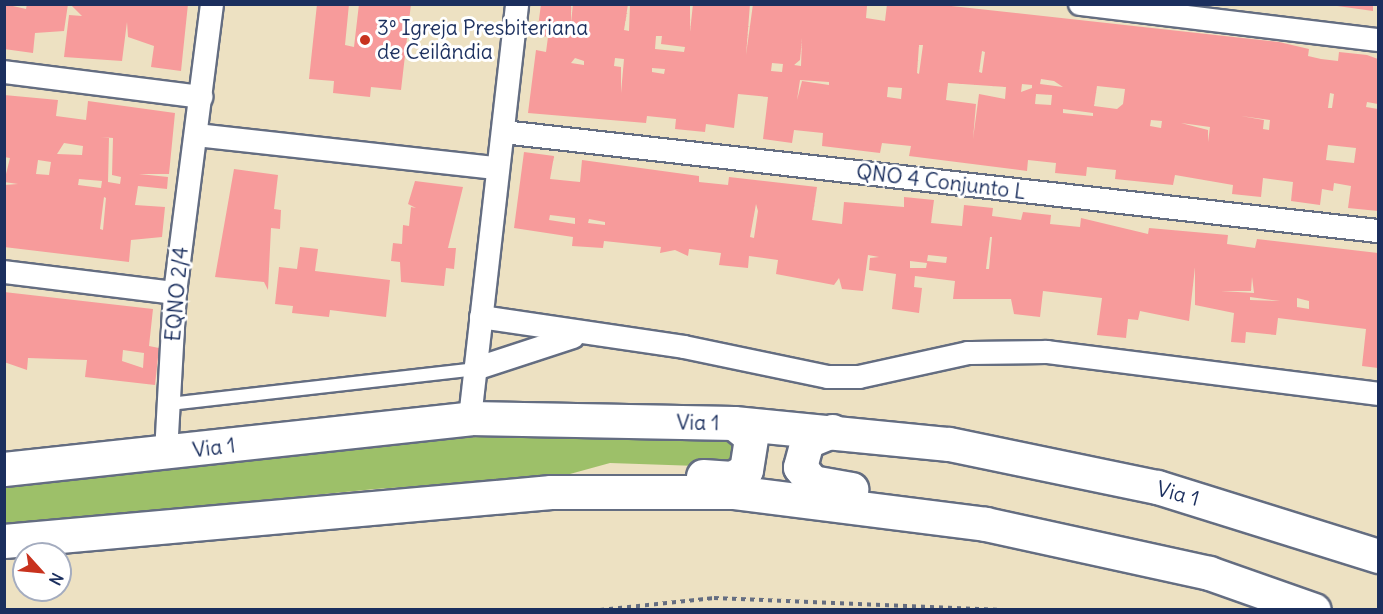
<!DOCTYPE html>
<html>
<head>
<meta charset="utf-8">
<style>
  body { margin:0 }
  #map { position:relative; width:1383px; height:614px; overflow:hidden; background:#ede1c2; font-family:Delius,sans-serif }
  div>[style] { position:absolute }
  .green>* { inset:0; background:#9dc069 }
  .building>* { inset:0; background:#f79b9b }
  .path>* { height:4px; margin-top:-2px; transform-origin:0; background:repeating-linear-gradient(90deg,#646d81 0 4.5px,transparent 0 9px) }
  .roads { filter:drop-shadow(2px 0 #646d81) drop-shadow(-2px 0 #646d81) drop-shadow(0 2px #646d81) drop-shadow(0 -2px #646d81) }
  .service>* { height:12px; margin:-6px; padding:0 6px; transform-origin:6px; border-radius:6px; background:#fff }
  .minor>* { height:22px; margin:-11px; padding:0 11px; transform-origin:11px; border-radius:11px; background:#fff }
  .secondary>* { height:33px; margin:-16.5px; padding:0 16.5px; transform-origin:16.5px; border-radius:16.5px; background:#fff }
  .dots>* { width:16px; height:16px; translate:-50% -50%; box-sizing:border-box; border:3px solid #fff; border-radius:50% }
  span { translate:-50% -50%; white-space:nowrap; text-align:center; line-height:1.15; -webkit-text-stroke:6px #fff; paint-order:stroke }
  .poi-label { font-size:21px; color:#1b2f5e }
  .left { translate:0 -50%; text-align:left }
  .street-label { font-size:21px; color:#1b2f5e }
  .frame { position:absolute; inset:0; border:6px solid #1b2f5e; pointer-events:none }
  .north { position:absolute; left:12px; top:542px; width:60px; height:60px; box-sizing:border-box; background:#fff; border:2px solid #a4acbf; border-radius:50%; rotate:117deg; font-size:16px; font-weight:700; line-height:24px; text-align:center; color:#1b2f5e }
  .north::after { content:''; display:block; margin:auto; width:21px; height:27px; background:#c8321e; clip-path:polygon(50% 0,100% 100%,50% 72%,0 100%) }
</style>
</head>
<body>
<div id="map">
  <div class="green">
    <div style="clip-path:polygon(552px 434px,726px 437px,741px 448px,727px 467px,610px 463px,559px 477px,375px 489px,5px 526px,5px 484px,455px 438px)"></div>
  </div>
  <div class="building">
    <div style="clip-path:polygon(4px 4px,26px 9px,27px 4px,68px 4px,64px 31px,35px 33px,33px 53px,4px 49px)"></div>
    <div style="clip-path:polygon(70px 4px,188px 4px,181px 71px,151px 67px,154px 46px,128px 37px,127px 22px,122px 61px,64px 57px,69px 15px,82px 16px)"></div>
    <div style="clip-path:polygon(317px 4px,349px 4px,345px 45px,354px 47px,359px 4px,411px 4px,401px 90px,371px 87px,370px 97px,333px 93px,334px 81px,309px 79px)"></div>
    <div style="clip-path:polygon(evenodd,541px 4px,571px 4px,571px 23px,573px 4px,628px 4px,624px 30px,629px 31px,630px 4px,690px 4px,690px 32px,693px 4px,750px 4px,746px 55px,753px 4px,867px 6px,866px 18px,885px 21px,887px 4px,933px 4px,1279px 42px,1309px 49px,1308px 56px,1321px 59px,1338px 61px,1339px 52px,1367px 55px,1378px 59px,1378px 104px,1367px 102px,1366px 107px,1378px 109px,1378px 211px,1348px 208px,1351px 186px,1334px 183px,1333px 191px,1322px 189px,1320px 205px,1291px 201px,1293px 182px,1263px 178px,1261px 197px,1232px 194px,1233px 185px,1175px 175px,1173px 185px,1115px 179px,1116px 170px,1087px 167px,1086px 176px,1055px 173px,1056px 163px,1028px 160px,1027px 171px,909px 156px,911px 146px,882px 143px,880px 153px,822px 146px,823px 133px,794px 130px,792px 143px,763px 139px,768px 97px,738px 94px,734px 128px,706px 124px,705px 132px,675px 129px,676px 119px,647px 116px,646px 123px,528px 113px,536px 50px,546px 52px,548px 37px,537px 35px,541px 4px,656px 36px,662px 36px,661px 44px,685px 47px,684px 52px,655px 49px,656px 36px,541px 4px,802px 38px,801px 66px,794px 65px,800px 60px,802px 38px,541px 4px,919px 45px,923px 45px,919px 74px,917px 73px,919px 45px,541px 4px,982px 51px,985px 52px,982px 73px,979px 72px,982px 51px,541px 4px,575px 58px,584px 61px,584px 65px,571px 63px,575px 58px,541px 4px,615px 58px,624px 59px,621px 93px,621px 67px,614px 66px,615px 58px,541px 4px,772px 63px,783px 64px,782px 72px,771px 71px,772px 63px,541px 4px,652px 68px,665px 69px,664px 74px,652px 72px,652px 68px,541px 4px,1041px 79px,1054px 81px,1063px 87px,1040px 84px,1041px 79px,541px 4px,800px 80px,829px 82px,829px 85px,802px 81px,797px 100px,800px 80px,541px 4px,948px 83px,1006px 87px,1005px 99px,979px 94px,973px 139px,976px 104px,946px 100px,948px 83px,541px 4px,1022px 84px,1032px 85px,1032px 88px,1021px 92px,1022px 84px,541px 4px,1097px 86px,1125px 89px,1123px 104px,1117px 109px,1094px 106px,1097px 86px,541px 4px,888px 87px,902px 88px,901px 99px,887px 97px,888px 87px,541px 4px,1330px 93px,1334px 94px,1332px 108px,1328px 108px,1330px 93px,541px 4px,1036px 94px,1052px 95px,1051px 105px,1035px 104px,1036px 94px,541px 4px,1063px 109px,1093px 113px,1093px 116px,1063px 113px,1063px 109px,541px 4px,1241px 116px,1270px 120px,1269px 130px,1263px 129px,1264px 120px,1241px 116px,541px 4px,1151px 120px,1162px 121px,1161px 128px,1150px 126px,1151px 120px,541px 4px,1181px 123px,1210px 127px,1208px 142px,1208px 130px,1181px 123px,541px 4px,1328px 145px,1356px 148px,1354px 163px,1326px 160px,1328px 145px)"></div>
    <div style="clip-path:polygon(1323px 4px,1373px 4px,1373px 11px)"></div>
    <div style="clip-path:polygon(evenodd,4px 95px,58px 100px,56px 116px,86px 120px,88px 101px,175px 113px,169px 174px,139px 174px,168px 177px,167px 189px,138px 186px,135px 205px,165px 207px,162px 237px,131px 240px,129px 262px,4px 247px,4px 185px,18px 184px,4px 182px,10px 158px,4px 157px,4px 95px,101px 137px,113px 138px,112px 175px,121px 177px,120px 184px,108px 182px,109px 138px,101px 137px,4px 95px,64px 143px,83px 146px,82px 155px,57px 154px,64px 143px,4px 95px,38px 160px,51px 162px,49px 175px,36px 174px,38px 160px,4px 95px,79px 179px,102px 181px,101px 188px,78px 185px,79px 179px,4px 95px,104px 197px,106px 198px,103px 230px,100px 229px,104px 197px)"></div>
    <div style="clip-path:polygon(evenodd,524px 152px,554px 156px,550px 179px,580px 182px,582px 160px,699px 176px,699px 182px,728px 185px,729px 177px,817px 187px,812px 220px,842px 224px,844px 202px,904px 207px,904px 197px,934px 200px,931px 223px,962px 226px,964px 205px,993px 208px,992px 216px,1021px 220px,1023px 212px,1051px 215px,1050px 224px,1080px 227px,1081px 218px,1148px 234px,1149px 228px,1228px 235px,1227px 244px,1255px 248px,1257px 239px,1378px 253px,1378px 368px,1362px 366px,1366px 329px,1278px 318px,1276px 335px,1246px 332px,1245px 343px,1231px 342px,1234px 313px,1195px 305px,1195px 267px,1189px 321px,1140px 311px,1138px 320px,1128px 319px,1126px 338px,1097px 335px,1102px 298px,1043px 291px,1040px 317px,1014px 314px,1011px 299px,953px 299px,955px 281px,915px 276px,914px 287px,922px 288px,919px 313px,892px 309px,896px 274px,869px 270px,870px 258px,879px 257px,868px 255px,863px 291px,842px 289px,839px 278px,834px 285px,776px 274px,778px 260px,749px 256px,748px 268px,719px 265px,721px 253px,689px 249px,688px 256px,675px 250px,660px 253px,661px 247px,604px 241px,603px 248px,572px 246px,573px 237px,514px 228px,524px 152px,756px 204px,758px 211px,754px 238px,750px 237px,756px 204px,524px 152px,550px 215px,575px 218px,575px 224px,549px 220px,550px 215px,524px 152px,589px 219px,605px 222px,605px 225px,588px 223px,589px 219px,524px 152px,990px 237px,992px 237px,989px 269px,986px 269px,990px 237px,524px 152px,928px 255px,947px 257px,946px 263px,927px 261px,928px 255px,524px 152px,910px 261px,927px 263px,926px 268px,910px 268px,910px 261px,524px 152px,1252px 277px,1254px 293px,1221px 291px,1251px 291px,1252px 277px,524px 152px,1250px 297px,1280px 301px,1250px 300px,1250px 297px,524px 152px,1297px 298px,1309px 301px,1309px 309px,1297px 307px,1297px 298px)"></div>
    <div style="clip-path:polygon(234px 169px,278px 175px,274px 209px,281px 210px,280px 229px,271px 228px,268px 290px,264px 282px,215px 277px)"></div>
    <div style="clip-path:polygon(415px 181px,463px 187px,448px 248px,456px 248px,454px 269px,446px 268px,444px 286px,401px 282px,400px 262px,391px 261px,393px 243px,402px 244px,403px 225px,409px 226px,411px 207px,416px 208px,408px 204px)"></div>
    <div style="clip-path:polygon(300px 247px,318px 249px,315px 271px,390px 280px,386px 317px,330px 310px,329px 317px,292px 313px,293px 306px,275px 304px,279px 267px,297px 269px)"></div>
    <div style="clip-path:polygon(evenodd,4px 292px,153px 309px,149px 346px,159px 348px,155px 385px,85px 377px,87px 360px,28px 358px,27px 370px,4px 362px,4px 292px,123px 350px,144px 353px,143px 368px,122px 361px,123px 350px)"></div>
  </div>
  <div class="path">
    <div style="left:600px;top:610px;width:115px;rotate:-6deg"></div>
    <div style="left:714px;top:598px;width:289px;rotate:2.4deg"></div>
  </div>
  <div class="roads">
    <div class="service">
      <div style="left:169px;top:404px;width:308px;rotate:-6.5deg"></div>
    </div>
    <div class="minor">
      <div style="left:1080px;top:4px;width:300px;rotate:6.9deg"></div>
      <div style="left:4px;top:72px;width:199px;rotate:7.2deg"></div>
      <div style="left:503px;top:132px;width:881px;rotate:6.46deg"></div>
      <div style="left:196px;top:135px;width:302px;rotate:6.3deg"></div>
      <div style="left:4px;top:272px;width:172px;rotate:7deg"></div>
      <div style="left:481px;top:317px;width:205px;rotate:8.4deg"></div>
      <div style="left:684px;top:347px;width:147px;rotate:11.8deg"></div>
      <div style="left:828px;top:377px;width:31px"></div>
      <div style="left:859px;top:377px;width:112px;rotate:-12.4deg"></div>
      <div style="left:968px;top:353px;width:79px;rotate:-0.7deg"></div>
      <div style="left:1047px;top:352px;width:334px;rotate:7.2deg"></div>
      <div style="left:475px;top:369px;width:103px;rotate:-18.1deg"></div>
      <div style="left:470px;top:418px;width:417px;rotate:-83.5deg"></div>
      <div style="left:166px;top:453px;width:160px;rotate:-86.8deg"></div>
      <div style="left:175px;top:293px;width:291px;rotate:-82.7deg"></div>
    </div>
    <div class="secondary">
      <div style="left:832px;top:431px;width:27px;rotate:158deg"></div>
      <div style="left:807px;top:441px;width:27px;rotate:105deg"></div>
      <div style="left:800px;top:467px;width:19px;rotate:51deg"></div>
      <div style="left:812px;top:482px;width:40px;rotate:10deg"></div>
      <div style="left:4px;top:469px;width:469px;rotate:-6.2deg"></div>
      <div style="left:470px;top:418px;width:264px;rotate:1.1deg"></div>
      <div style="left:734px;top:423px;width:216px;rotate:5.6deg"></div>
      <div style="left:949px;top:444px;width:212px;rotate:11.7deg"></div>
      <div style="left:1157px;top:487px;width:232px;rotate:17.3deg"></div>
      <div style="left:703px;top:476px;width:29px;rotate:4deg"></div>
      <div style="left:732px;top:478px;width:16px;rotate:-30deg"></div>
      <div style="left:746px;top:470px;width:33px;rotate:-81deg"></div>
      <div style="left:751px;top:437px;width:22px;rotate:-141deg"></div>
      <div style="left:4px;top:541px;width:549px;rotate:-5.12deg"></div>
      <div style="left:551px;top:492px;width:182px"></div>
      <div style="left:733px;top:492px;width:254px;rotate:7.2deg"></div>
      <div style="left:985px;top:524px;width:229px;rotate:12.3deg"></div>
      <div style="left:1209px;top:573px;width:111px;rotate:19.4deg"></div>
    </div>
  </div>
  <div class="dots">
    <div style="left:365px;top:40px;background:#c8321e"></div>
  </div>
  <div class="poi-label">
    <span class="left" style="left:377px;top:40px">3º Igreja Presbiteriana<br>de Ceilândia</span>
  </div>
  <div class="street-label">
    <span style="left:941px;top:182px;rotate:7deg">QNO 4 Conjunto L</span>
    <span style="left:177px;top:294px;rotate:-85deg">EQNO 2/4</span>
    <span style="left:698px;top:423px;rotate:1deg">Via 1</span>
    <span style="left:214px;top:448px;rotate:-7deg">Via 1</span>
    <span style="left:1178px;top:494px;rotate:15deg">Via 1</span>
  </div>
  <div class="frame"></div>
  <div class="north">N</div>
</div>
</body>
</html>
